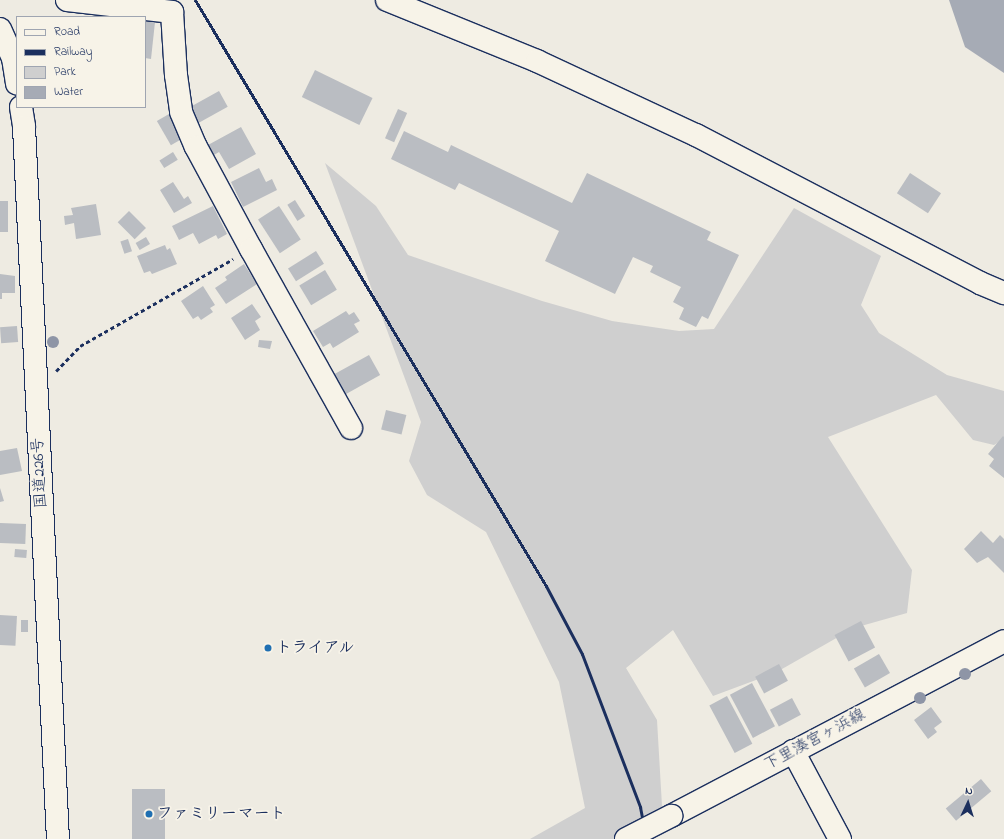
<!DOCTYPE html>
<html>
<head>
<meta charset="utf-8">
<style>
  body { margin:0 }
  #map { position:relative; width:1004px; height:839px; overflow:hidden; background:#eeebe2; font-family:"Indie Flower","Klee One",sans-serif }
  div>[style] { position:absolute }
  .green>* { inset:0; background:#cfcfcf }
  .water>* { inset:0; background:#a6abb5 }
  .building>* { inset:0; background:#babdc2; transform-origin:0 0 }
  .path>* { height:2.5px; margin-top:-1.25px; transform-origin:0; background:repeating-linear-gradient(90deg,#1b2f5e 0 4px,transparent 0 7px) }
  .roads { filter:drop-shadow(1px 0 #1b2f5e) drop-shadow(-1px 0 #1b2f5e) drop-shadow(0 1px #1b2f5e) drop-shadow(0 -1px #1b2f5e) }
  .minor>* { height:22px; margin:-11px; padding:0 11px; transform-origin:11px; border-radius:11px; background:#f7f3e8 }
  .tertiary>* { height:22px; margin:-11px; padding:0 11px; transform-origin:11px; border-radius:11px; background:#f7f3e8 }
  .secondary>* { height:22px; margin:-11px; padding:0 11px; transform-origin:11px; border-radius:11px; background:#f7f3e8 }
  .trunk>* { height:22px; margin:-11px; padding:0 11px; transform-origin:11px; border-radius:11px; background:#f7f3e8 }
  .rail>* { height:3px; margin:-1.5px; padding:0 1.5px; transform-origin:1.5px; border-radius:1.5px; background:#1b2f5e }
  .bridges { filter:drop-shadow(1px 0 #1b2f5e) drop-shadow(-1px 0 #1b2f5e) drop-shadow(0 1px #1b2f5e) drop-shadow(0 -1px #1b2f5e) }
  .secondary-bridge>* { height:22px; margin:-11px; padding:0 11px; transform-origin:11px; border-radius:11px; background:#f7f3e8 }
  .trees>* { width:12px; height:12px; margin:-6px; border-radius:50%; background:#8e95a6 }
  .dots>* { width:11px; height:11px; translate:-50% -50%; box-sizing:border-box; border:2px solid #f7f3e8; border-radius:50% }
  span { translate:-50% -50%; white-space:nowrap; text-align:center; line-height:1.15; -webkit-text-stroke:3.5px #f7f3e8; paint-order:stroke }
  .street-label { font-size:16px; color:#1b2f5e }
  .poi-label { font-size:16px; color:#1b2f5e; font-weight:700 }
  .left { translate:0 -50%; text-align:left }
  .legend { position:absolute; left:16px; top:16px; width:130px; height:92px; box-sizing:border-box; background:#f7f3e8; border:1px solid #9fa5b1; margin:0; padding:5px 7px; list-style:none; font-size:12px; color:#1b2f5e }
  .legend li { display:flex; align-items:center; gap:8px; height:20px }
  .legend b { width:20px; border:1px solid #9fa5b1 }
  .north { position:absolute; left:948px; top:783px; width:40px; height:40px; -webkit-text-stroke:3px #f7f3e8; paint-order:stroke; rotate:4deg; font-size:11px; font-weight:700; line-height:16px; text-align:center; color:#1b2f5e }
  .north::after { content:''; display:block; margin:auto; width:14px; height:18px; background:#1b2f5e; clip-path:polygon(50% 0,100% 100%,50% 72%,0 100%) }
</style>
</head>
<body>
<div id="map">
  <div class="green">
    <div style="clip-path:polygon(325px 163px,376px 206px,408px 255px,542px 301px,612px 321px,679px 331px,714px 329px,794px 208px,881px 256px,861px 305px,879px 333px,947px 375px,1004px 391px,1004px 439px,994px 445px,973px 440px,936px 395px,828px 437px,912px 570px,907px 613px,854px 628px,775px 673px,713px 696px,673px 630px,626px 668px,657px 720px,663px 823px,619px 839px,530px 839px,585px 808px,559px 682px,486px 532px,427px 495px,409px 461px,421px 422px)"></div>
  </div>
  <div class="water">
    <div style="clip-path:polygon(949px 0,1004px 0,1004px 73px,965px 47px)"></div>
  </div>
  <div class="building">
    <div style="clip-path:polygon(145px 21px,155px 22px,151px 59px,145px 58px)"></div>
    <div style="left:315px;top:70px;width:64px;height:30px;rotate:26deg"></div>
    <div style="left:219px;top:91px;width:18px;height:34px;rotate:61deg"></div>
    <div style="left:398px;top:109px;width:10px;height:32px;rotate:24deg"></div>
    <div style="left:169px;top:114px;width:28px;height:14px;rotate:60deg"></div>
    <div style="clip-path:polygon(241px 127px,256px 154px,229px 169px,219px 152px,214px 155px,208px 145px)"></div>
    <div style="clip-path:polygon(404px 131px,448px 152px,451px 145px,572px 203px,587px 173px,711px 232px,707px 240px,739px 255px,708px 319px,702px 316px,696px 327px,679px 319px,684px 308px,673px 302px,681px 287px,650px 272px,653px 266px,633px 257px,615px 294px,545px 261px,559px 231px,459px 183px,455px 190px,391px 159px)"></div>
    <div style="left:173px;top:152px;width:9px;height:16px;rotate:58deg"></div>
    <div style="clip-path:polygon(259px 168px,266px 182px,272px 179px,277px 190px,243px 207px,231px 182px)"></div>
    <div style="left:910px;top:173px;width:37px;height:24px;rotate:33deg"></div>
    <div style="clip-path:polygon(173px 182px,184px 199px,188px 196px,192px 203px,174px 213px,160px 190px)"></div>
    <div style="left:295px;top:200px;width:19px;height:9px;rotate:58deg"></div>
    <div style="left:0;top:201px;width:8px;height:31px"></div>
    <div style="clip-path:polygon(96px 204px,101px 235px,76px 239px,74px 223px,65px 225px,64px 216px,73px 215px,71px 208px)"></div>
    <div style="clip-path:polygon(213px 206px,227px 234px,218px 239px,216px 235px,199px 244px,193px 233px,179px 240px,172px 226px)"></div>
    <div style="left:279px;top:206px;width:40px;height:25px;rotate:57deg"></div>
    <div style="left:129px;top:211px;width:24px;height:16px;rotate:45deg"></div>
    <div style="left:146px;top:237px;width:8px;height:12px;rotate:60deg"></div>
    <div style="left:128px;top:239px;width:13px;height:8px;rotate:72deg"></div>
    <div style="clip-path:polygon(165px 245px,167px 250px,170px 248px,177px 264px,152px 274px,150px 271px,144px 273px,137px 256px)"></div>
    <div style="left:316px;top:251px;width:15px;height:33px;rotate:58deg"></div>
    <div style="clip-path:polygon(244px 264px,257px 284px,226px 304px,215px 288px,227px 280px,225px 277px)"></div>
    <div style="left:325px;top:270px;width:23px;height:30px;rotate:59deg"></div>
    <div style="clip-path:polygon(0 274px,15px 276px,15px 293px,2px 293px,2px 299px,0 299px)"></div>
    <div style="clip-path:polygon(203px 286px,215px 305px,210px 308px,213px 312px,201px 320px,198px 316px,193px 319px,181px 301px)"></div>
    <div style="clip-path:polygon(252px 304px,261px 317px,255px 321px,260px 330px,245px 340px,231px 318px)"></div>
    <div style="clip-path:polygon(346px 311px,349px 315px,354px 312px,360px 321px,354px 324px,359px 332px,333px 348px,330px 343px,323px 347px,313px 331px)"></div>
    <div style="left:17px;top:326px;width:16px;height:17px;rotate:86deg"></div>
    <div style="clip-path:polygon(259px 340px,272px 341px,270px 349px,258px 347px)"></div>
    <div style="left:369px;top:355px;width:23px;height:42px;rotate:61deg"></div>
    <div style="left:386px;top:410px;width:21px;height:20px;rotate:14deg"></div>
    <div style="clip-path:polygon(1003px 436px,1004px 437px,1004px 478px,989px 466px,994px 459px,988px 454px)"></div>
    <div style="clip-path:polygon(17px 448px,22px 471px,0 475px,0 451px)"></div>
    <div style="clip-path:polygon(0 488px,4px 501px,0 502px)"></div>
    <div style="left:0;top:523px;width:26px;height:20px;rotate:2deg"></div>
    <div style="clip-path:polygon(981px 531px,993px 543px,1000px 535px,1004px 539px,1004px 573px,988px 557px,977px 563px,964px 549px)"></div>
    <div style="left:15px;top:549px;width:12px;height:8px;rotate:5deg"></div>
    <div style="left:0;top:615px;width:17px;height:30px;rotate:3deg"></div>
    <div style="left:21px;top:620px;width:7px;height:12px"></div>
    <div style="left:861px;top:621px;width:30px;height:30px;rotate:62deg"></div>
    <div style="left:879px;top:654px;width:22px;height:29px;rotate:60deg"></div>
    <div style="left:779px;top:664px;width:19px;height:27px;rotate:62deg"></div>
    <div style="left:752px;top:683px;width:49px;height:25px;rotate:62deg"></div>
    <div style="left:727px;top:696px;width:54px;height:20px;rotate:62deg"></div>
    <div style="left:792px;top:698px;width:19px;height:25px;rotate:62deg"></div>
    <div style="clip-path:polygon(931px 707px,942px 722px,934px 728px,937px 732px,928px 739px,914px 720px)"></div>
    <div style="left:981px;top:779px;width:16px;height:46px;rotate:50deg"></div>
    <div style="left:132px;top:789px;width:33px;height:50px"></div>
  </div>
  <div class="path">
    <div style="left:56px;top:371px;width:35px;rotate:-46deg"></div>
    <div style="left:80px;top:346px;width:176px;rotate:-29.6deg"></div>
  </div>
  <div class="roads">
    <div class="minor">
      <div style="left:67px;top:0;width:106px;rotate:6.5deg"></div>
      <div style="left:172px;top:12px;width:63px;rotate:86.4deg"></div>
      <div style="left:176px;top:75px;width:37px;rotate:82deg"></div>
      <div style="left:181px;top:112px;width:38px;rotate:67deg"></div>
      <div style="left:196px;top:147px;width:116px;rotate:61.7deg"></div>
      <div style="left:251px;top:249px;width:205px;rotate:60.8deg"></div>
      <div style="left:793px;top:751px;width:100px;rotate:61.9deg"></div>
    </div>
    <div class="tertiary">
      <div style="left:387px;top:0;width:162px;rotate:22.1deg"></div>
      <div style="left:537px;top:61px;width:175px;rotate:25deg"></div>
      <div style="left:696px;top:135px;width:320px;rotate:27.5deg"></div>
      <div style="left:980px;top:283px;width:26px;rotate:23deg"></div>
    </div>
    <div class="secondary">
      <div style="left:671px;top:816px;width:376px;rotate:-27.7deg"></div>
    </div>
    <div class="trunk">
      <div style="left:0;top:29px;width:32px;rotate:66deg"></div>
      <div style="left:13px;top:58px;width:26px;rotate:81deg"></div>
      <div style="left:21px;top:107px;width:20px;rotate:81deg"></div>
      <div style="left:24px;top:127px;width:713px;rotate:87.27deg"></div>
    </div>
  </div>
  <div class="rail">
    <div style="left:195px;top:0;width:683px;rotate:59.08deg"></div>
    <div style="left:546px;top:586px;width:77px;rotate:62.1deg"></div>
    <div style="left:582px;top:654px;width:164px;rotate:69.2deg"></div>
    <div style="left:640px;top:807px;width:33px;rotate:79deg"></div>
  </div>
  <div class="bridges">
    <div class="secondary-bridge">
      <div style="left:626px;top:839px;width:51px;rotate:-27.1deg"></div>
    </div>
  </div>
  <div class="trees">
    <div style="left:53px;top:342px"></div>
    <div style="left:965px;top:674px"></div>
    <div style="left:920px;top:698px"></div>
  </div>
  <div class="dots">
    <div style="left:268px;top:648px;background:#1f6fb2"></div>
    <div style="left:149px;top:814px;background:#1f6fb2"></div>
  </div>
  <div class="street-label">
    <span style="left:40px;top:473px;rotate:-93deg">国道226号</span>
    <span style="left:815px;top:740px;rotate:-28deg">下里湊宮ヶ浜線</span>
  </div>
  <div class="poi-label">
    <span class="left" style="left:276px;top:648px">トライアル</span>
    <span class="left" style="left:157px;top:814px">ファミリーマート</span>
  </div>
  <ul class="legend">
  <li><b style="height:5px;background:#f7f3e8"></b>Road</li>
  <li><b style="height:5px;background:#1b2f5e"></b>Railway</li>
  <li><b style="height:11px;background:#cfcfcf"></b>Park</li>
  <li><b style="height:11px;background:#a6abb5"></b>Water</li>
  </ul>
  <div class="north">N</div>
</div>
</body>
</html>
